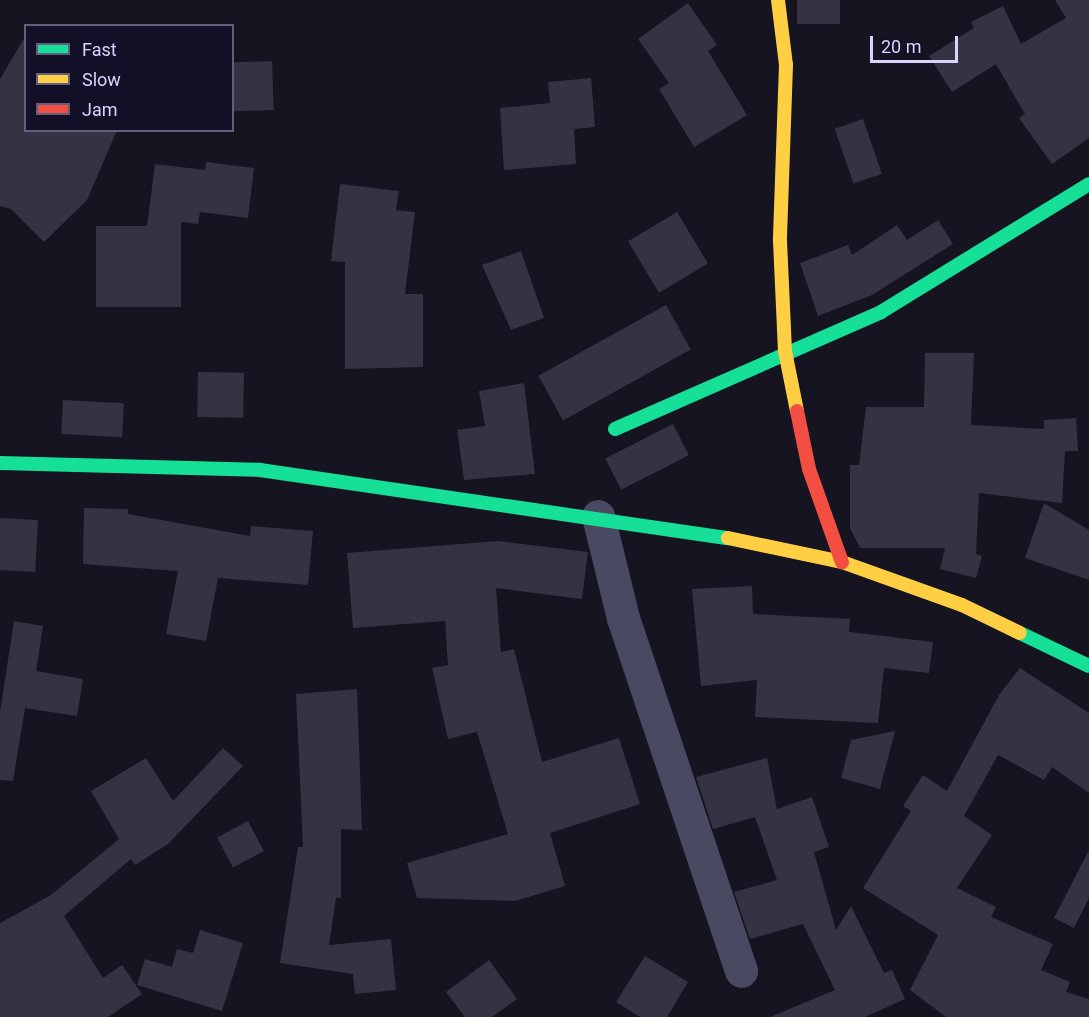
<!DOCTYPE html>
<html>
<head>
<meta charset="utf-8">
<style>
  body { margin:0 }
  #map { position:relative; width:1089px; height:1017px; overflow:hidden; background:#161421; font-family:Roboto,sans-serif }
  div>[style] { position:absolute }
  .building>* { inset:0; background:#343243; transform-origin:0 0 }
  .street>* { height:33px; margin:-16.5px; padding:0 16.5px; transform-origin:16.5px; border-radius:16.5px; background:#4a4962 }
  .fast>* { height:14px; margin:-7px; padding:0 7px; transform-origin:7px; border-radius:7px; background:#16e098 }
  .slow>* { height:14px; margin:-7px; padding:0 7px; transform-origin:7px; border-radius:7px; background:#ffcf43 }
  .jam>* { height:14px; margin:-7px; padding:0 7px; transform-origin:7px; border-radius:7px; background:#f24e42 }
  span { translate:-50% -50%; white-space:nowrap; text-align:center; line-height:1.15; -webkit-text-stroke:6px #130f26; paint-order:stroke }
  .legend { position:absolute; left:24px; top:24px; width:210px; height:108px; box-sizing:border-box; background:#130f26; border:2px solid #625e7d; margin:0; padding:8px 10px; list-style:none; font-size:18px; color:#d9d4ff }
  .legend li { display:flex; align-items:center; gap:12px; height:30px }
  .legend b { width:30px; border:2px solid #625e7d }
  .scale { position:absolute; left:870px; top:36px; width:88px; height:27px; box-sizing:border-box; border:3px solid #d9d4ff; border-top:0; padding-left:8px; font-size:18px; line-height:21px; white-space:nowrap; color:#d9d4ff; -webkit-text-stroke:4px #130f26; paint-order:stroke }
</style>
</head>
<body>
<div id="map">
  <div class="building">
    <div style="left:797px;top:0;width:43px;height:24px"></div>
    <div style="clip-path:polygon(1055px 0,1089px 0,1089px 138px,1052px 164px,1019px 118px,1025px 114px,996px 64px,952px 92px,929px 56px,974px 28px,971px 22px,1003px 6px,1021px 44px,1066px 18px)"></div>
    <div style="clip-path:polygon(688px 3px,717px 45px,708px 51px,747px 115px,694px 147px,659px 89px,669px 83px,638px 39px)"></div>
    <div style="clip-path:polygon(26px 35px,26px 130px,117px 130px,87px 200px,44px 242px,11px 209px,0 206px,0 79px)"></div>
    <div style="left:272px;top:61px;width:49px;height:40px;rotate:88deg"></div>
    <div style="clip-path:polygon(591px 78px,595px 127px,574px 129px,576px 164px,504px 170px,500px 108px,550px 103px,548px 82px)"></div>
    <div style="left:863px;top:119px;width:58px;height:30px;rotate:71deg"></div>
    <div style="clip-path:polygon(206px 162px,254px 168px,248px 218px,200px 212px,198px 224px,181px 222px,181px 307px,96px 307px,96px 226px,147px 226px,155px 164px,205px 170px)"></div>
    <div style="clip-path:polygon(340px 184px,399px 191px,396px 210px,415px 212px,405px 294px,423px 294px,423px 367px,345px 369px,345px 262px,331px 261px)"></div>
    <div style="left:677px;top:212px;width:60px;height:57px;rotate:59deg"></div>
    <div style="clip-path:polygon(938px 220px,953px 244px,872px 295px,818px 316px,800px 263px,848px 245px,852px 255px,897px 225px,907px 240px)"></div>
    <div style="clip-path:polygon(521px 251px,544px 318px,511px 330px,482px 265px)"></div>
    <div style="left:666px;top:305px;width:51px;height:146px;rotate:61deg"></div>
    <div style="clip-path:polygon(925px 353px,974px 353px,971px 425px,1044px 429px,1044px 420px,1076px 418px,1078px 451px,1065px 451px,1062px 503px,979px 493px,976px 554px,982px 556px,976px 578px,940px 569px,945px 548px,860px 548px,850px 528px,850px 465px,859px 465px,866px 407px,924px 407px)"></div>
    <div style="left:198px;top:372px;width:46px;height:45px;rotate:1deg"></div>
    <div style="clip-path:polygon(524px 383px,535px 474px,464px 480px,457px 430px,485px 426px,479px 391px)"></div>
    <div style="left:63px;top:400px;width:61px;height:34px;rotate:3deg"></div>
    <div style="left:673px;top:424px;width:35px;height:76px;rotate:63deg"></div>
    <div style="clip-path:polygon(1044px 503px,1089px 530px,1089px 580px,1025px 558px)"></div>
    <div style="clip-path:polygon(84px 508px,128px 509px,128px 514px,250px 536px,251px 526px,313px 531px,308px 585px,218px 578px,206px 641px,166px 634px,178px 571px,83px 564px)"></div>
    <div style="left:0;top:518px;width:38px;height:52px;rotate:3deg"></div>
    <div style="clip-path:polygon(498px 541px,588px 552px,582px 599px,496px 588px,501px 652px,514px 649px,542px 762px,619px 738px,640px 804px,550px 833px,565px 886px,515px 901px,417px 898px,407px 863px,508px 834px,477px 732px,448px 739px,432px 668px,448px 665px,445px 621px,353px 628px,347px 553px)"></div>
    <div style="clip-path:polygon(752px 586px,753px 614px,850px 619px,849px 632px,933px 642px,929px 673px,884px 668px,878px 723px,755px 717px,757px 680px,701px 686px,692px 589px)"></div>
    <div style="clip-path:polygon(14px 621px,43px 626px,36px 671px,83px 679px,77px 716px,25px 708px,13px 781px,0 780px,0 712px)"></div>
    <div style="clip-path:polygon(1020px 668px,1089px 713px,1089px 793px,1052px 767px,1044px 780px,998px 755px,964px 816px,992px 835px,957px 888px,996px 907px,991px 917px,1053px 944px,1041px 970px,1070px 982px,1066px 992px,1089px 999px,1089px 1017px,946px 1017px,910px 990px,938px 935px,863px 888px,911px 811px,903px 806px,923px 775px,947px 791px,999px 695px)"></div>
    <div style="clip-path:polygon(357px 689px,362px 830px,341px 829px,341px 898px,336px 898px,329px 945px,391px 939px,396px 990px,355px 994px,353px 974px,280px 963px,298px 847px,303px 847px,296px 694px)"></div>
    <div style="clip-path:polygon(895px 731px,880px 789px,841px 778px,851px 740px)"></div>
    <div style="clip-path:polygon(223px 748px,243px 766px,168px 844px,135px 865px,131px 859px,64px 916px,103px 978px,122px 965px,142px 994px,108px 1017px,0 1017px,0 923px,51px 895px,119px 839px,91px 791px,146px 758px,173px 801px)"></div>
    <div style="clip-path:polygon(767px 758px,777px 809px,812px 797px,829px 847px,814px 852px,836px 930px,851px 906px,884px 973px,892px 970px,905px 999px,865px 1017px,770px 1017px,835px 990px,803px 924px,750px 939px,734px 892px,777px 880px,755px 817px,713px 829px,696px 777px)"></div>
    <div style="left:248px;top:821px;width:34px;height:35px;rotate:62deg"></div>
    <div style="clip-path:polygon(1089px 850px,1089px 898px,1074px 928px,1054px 918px)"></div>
    <div style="clip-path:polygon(200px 930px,243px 943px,222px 1011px,137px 985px,145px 959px,172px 967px,177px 949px,193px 953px)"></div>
    <div style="clip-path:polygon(645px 956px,688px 982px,667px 1017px,640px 1017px,616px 1002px)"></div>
    <div style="clip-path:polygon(489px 960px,517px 999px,492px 1017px,465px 1017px,446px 992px)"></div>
  </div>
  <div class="street">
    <div style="left:598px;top:516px;width:105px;rotate:76.2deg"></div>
    <div style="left:623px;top:618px;width:372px;rotate:71.5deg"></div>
  </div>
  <div class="fast">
    <div style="left:615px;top:429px;width:291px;rotate:-23.7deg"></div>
    <div style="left:881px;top:312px;width:244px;rotate:-31.6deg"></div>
    <div style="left:0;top:463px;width:260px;rotate:1.5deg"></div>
    <div style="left:260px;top:470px;width:473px;rotate:8.3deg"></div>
    <div style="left:1020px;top:633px;width:76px;rotate:25.6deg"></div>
  </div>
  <div class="slow">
    <div style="left:778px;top:0;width:65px;rotate:83deg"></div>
    <div style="left:786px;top:65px;width:176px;rotate:92deg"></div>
    <div style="left:780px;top:241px;width:110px;rotate:87.4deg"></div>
    <div style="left:785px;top:351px;width:61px;rotate:78.7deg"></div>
    <div style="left:728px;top:538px;width:116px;rotate:11.9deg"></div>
    <div style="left:842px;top:562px;width:127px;rotate:19.7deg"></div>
    <div style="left:962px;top:605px;width:64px;rotate:25.8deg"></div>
  </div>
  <div class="jam">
    <div style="left:797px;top:411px;width:59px;rotate:78.3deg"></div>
    <div style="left:809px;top:469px;width:99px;rotate:70.5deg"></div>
  </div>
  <ul class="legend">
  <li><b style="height:8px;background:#16e098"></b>Fast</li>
  <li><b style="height:8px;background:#ffcf43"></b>Slow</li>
  <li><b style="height:8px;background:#f24e42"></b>Jam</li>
  </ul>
  <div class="scale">20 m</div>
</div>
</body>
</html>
